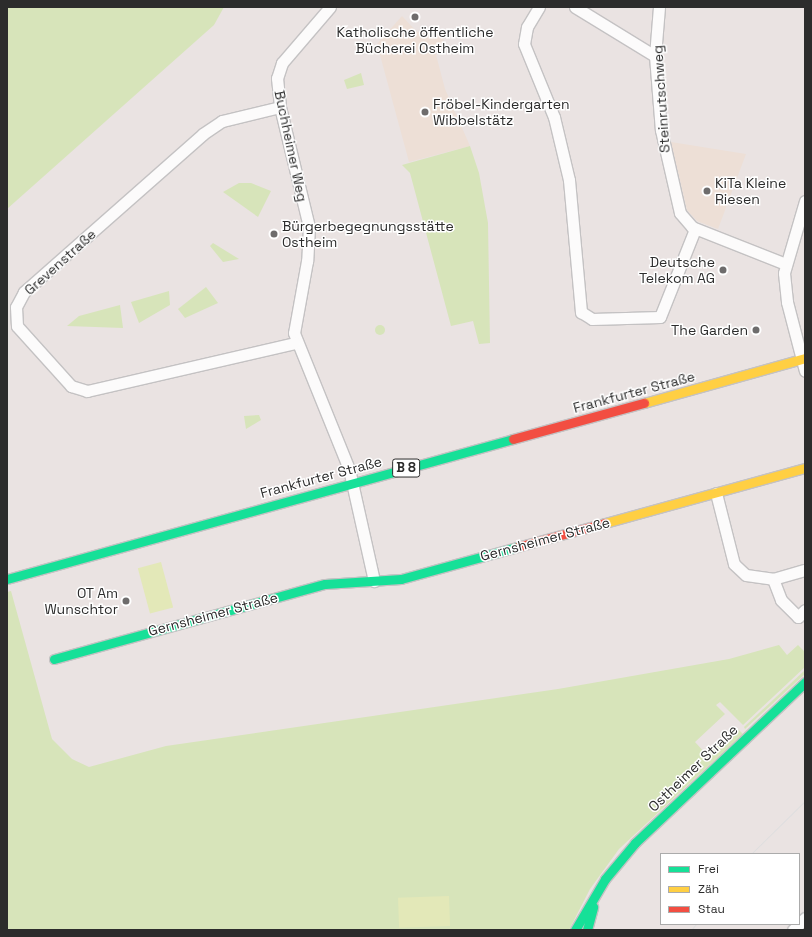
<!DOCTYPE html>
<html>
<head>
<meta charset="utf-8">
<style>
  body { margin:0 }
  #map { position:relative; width:812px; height:937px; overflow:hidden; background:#eae3e2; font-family:"Space Grotesk",sans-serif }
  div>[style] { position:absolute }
  .education>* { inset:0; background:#eddfd6 }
  .green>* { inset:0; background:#d7e4ba }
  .round { border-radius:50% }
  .pitch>* { inset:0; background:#e3e8b8; transform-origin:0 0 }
  .roads { filter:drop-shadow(1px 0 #c4c2c3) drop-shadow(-1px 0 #c4c2c3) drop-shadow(0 1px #c4c2c3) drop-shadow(0 -1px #c4c2c3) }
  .street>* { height:11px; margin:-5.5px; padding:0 5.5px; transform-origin:5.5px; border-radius:5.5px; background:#fcfbfb }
  .fast>* { height:9px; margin:-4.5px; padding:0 4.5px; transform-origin:4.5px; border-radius:4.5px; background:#16e098 }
  .slow>* { height:9px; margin:-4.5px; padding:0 4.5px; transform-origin:4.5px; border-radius:4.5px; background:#ffcf43 }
  .jam>* { height:9px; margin:-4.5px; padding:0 4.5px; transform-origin:4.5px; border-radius:4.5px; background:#f24e42 }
  .tram>* { height:1px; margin:-0.5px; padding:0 0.5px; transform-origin:0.5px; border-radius:0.5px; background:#dededf }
  .dots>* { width:11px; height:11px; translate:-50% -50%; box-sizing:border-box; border:2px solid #fff; border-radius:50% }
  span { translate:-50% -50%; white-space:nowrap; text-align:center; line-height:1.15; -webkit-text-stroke:3px #fff; paint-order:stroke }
  .shield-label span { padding:1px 3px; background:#fff; border:1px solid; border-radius:3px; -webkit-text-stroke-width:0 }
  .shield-label { font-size:13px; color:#2c2c2c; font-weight:700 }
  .poi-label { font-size:14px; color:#2c2c2c }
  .left { translate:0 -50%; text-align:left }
  .right { translate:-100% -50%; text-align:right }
  .street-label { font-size:14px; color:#2c2c2c }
  .frame { position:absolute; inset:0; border:8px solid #2c2c2c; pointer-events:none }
  .legend { position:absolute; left:660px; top:853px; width:140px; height:72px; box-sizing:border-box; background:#fff; border:1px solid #ababab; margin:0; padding:5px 7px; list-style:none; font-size:12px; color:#2c2c2c }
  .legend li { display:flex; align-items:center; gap:8px; height:20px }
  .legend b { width:20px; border:1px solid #ababab }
</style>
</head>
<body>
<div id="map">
  <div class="education">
    <div style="clip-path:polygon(402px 16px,417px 32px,430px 29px,444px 40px,435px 51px,445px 89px,470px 146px,409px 162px,377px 44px)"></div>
    <div style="clip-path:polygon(671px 142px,746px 154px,718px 229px,697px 221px,687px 210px)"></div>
  </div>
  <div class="green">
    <div style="clip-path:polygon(7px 7px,224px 7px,214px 25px,7px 209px)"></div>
    <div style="clip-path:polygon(361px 73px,364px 85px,347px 89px,344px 80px)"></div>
    <div style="clip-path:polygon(470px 146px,479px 173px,488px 223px,490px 343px,479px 344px,473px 321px,451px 326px,410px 173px,402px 165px)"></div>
    <div style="clip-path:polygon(239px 183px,251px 183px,271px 191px,258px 217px,223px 192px)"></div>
    <div style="clip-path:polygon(213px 243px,239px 259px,223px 262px,210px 246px)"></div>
    <div style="clip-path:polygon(206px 287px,218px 303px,185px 318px,178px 309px)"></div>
    <div style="clip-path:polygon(169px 291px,170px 305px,139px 323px,131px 302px)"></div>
    <div style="clip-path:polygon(120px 305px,123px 328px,67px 326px,79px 316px)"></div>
    <div class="round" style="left:375px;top:325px;width:10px;height:10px"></div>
    <div style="clip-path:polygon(259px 415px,261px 420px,246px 429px,244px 416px)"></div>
    <div style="clip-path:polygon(11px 591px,52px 739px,72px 759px,89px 767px,166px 746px,558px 689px,729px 659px,779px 645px,787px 655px,798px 645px,805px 652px,805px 667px,743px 725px,720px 702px,716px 705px,725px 714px,695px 742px,707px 755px,737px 728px,743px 734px,619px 849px,590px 889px,569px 930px,7px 930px,7px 592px)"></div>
    <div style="clip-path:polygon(805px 670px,805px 674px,745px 729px,744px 727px)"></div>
  </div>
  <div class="pitch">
    <div style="left:161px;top:562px;width:47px;height:24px;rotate:75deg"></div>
    <div style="left:449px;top:896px;width:30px;height:51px;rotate:88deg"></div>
  </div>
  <div class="roads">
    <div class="street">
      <div style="left:330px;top:7px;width:74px;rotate:130.6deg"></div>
      <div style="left:282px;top:63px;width:16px;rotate:108deg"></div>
      <div style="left:277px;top:78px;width:29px;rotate:84deg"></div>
      <div style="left:280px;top:107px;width:123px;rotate:76.4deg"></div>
      <div style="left:309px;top:227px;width:34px;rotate:93deg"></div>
      <div style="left:307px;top:261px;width:73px;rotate:100.2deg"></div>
      <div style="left:294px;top:333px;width:147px;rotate:68deg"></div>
      <div style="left:349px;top:469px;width:115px;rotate:77.4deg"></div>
      <div style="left:539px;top:7px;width:23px;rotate:121deg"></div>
      <div style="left:527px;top:27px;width:17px;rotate:100deg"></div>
      <div style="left:524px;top:44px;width:79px;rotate:67.7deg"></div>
      <div style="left:554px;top:117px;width:65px;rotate:76.6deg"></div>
      <div style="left:569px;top:180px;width:133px;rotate:84.8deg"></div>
      <div style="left:581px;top:312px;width:13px;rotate:32deg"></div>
      <div style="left:592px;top:319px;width:68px;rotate:-1.7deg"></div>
      <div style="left:660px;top:317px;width:95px;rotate:-68.3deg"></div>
      <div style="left:575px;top:7px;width:94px;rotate:31.5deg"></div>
      <div style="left:659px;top:7px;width:49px;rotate:94.7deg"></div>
      <div style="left:655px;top:56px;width:74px;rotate:85.4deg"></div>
      <div style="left:661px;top:130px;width:85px;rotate:77.1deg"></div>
      <div style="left:680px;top:213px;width:18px;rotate:49deg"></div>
      <div style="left:692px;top:227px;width:101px;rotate:21.5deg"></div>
      <div style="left:280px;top:107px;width:60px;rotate:166.4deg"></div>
      <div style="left:222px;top:121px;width:23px;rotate:146deg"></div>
      <div style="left:203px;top:134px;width:239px;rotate:138.6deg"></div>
      <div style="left:24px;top:292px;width:17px;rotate:118deg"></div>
      <div style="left:16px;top:307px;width:19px;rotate:87deg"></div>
      <div style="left:17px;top:326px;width:81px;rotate:48deg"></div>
      <div style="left:71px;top:386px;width:17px;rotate:17deg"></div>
      <div style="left:87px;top:391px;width:213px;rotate:-13deg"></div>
      <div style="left:805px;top:201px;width:75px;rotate:106.3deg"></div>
      <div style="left:784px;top:273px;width:29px;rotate:84deg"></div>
      <div style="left:787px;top:302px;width:71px;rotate:75.4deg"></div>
      <div style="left:716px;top:493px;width:73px;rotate:75.8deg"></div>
      <div style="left:734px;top:564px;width:16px;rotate:43deg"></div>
      <div style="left:746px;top:575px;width:27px;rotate:8deg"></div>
      <div style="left:773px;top:579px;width:33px;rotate:-16deg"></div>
      <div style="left:773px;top:579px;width:22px;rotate:69deg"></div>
      <div style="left:781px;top:600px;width:24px;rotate:45deg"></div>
      <div style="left:798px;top:617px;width:10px;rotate:-45deg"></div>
      <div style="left:793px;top:930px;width:17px;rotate:-45deg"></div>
    </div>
    <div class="fast">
      <div style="left:7px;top:579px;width:525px;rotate:-15.47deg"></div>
      <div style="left:54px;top:659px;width:281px;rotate:-15.5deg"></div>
      <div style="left:325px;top:584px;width:76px;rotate:-3.8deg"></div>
      <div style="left:401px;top:579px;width:120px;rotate:-15.4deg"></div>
      <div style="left:575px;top:930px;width:59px;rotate:-59.5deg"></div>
      <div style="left:605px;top:879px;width:47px;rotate:-50.2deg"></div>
      <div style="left:635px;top:843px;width:234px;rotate:-43.4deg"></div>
      <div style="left:587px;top:930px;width:24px;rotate:-75deg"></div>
    </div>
    <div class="slow">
      <div style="left:644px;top:403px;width:167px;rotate:-15.6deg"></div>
      <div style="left:605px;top:523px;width:207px;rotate:-15.4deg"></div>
    </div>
    <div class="jam">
      <div style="left:513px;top:439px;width:136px;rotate:-15.4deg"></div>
      <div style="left:517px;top:547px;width:91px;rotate:-15.3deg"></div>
    </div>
  </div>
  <div class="tram">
    <div style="left:751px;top:854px;width:76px;rotate:-44.5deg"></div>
    <div style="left:691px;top:930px;width:8px;rotate:-50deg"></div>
  </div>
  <div class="dots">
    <div style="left:415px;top:17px;background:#6e6c6c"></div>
    <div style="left:425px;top:112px;background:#6e6c6c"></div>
    <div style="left:707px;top:191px;background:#6e6c6c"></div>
    <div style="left:274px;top:234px;background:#6e6c6c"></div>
    <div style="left:723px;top:270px;background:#6e6c6c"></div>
    <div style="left:756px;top:330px;background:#6e6c6c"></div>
    <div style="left:126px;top:601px;background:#6e6c6c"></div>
  </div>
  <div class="shield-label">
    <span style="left:406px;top:468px">B 8</span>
  </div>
  <div class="poi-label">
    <span style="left:415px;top:40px">Katholische öffentliche<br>Bücherei Ostheim</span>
    <span class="left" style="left:433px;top:112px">Fröbel-Kindergarten<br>Wibbelstätz</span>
    <span class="left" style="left:715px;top:191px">KiTa Kleine<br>Riesen</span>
    <span class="left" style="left:282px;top:234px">Bürgerbegegnungsstätte<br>Ostheim</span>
    <span class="right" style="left:715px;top:270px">Deutsche<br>Telekom AG</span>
    <span class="right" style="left:748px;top:330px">The Garden</span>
    <span class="right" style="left:118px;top:601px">OT Am<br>Wunschtor</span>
  </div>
  <div class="street-label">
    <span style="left:661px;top:99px;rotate:-94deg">Steinrutschweg</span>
    <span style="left:291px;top:146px;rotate:78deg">Buchheimer Weg</span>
    <span style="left:60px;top:262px;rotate:-42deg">Grevenstraße</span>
    <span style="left:634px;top:392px;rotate:-15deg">Frankfurter Straße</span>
    <span style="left:321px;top:477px;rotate:-15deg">Frankfurter Straße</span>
    <span style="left:545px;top:539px;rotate:-15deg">Gernsheimer Straße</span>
    <span style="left:213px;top:614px;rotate:-15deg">Gernsheimer Straße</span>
    <span style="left:693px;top:768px;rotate:-44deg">Ostheimer Straße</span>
  </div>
  <div class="frame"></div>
  <ul class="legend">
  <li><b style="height:5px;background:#16e098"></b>Frei</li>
  <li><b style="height:5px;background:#ffcf43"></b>Zäh</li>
  <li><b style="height:5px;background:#f24e42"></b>Stau</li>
  </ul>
</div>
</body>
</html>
